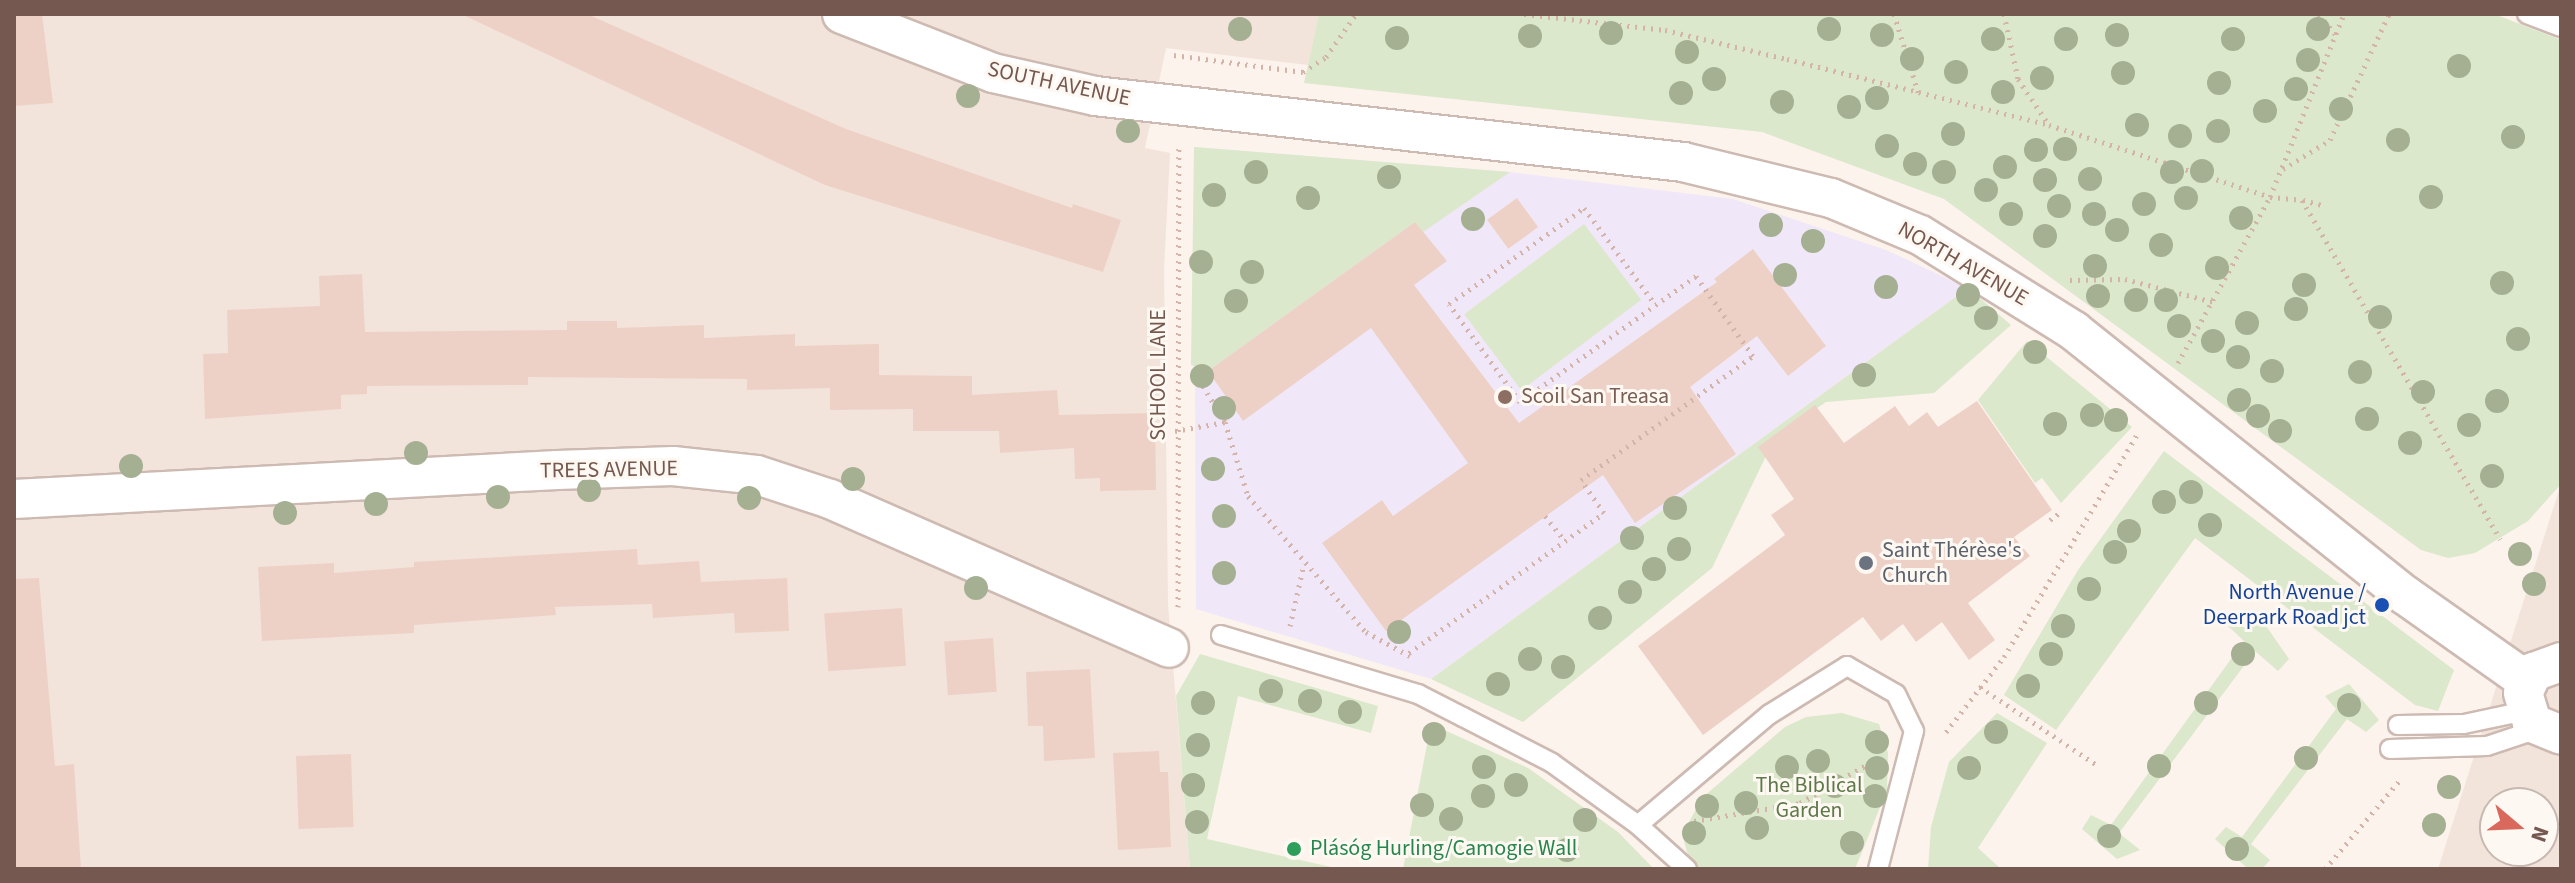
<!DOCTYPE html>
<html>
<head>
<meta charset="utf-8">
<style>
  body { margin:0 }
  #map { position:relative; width:2575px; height:883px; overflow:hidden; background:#fbf3ec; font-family:"Source Sans 3",sans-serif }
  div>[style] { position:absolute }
  .residential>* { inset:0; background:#f2e4db }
  .education>* { inset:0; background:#f0e8f8 }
  .green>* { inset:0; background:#dbe8cb; transform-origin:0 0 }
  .building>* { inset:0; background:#eed1c6; transform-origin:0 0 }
  .path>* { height:5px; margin-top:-2.5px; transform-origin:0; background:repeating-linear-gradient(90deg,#d4b3a9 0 2px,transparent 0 8px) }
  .roads { filter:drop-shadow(2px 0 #cdbab2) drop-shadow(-2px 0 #cdbab2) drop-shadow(0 2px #cdbab2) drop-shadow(0 -2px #cdbab2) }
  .lane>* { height:18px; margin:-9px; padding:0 9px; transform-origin:9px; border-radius:9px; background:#fff }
  .street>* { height:38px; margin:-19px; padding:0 19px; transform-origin:19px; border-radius:19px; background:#fff }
  .trees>* { width:24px; height:24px; margin:-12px; border-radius:50%; background:#a5b092 }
  .dots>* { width:22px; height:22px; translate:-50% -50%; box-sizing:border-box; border:4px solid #fef8f2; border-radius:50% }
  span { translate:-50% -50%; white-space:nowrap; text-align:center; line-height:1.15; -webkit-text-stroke:6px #fef8f2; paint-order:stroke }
  .street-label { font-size:22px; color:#755850 }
  .education-label { font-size:22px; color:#785e54 }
  .left { translate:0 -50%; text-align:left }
  .worship-label { font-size:22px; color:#5b616d }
  .transit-label { font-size:22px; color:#164399 }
  .right { translate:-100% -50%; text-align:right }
  .park-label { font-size:22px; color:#5e7949 }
  .leisure-label { font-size:22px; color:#27864d }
  .frame { position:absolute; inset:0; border:16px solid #755850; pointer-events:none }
  .north { position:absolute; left:2479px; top:787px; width:80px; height:80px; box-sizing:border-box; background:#fef8f2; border:2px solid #c7b8b1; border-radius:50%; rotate:109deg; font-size:22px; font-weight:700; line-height:32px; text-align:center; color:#755850 }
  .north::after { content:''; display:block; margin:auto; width:28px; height:36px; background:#d9685d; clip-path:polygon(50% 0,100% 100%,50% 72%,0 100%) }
</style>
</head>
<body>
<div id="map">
  <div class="residential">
    <div style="clip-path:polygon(14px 14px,1319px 14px,1308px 65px,1166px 48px,1145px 148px,1170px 153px,1164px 269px,1168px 605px,1190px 869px,14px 869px)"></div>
    <div style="clip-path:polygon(evenodd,2561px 484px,2561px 869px,2438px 869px,2561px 484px,2495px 803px,2543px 803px,2543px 851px,2495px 851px,2495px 803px)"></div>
  </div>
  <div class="education">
    <div style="clip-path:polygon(1194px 147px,1510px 172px,1733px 199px,1886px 250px,1968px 288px,1431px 679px,1196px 609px)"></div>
  </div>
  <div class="green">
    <div style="clip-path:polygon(1319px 14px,2494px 14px,2561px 40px,2561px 484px,2528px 521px,2475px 553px,2448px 558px,2421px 550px,1944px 199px,1762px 132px,1304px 83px)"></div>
    <div style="clip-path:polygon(1194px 147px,1510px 172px,1423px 232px,1415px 222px,1208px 371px,1191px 365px)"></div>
    <div style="left:1584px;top:224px;width:95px;height:150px;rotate:53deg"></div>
    <div style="clip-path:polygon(1968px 288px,2011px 325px,1934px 393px,1826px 402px,1804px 417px,1766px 456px,1712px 568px,1523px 722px,1431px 679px)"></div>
    <div style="clip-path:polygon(2027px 341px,2132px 427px,2061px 503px,2042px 478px,2035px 483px,1978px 400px)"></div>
    <div style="clip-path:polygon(2164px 451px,2454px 670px,2438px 711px,2415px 705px,2195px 538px,2056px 730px,2004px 695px,2078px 570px)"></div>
    <div style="clip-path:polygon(2243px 615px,2264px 623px,2289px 659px,2278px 671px,2255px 651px,2119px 833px,2140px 850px,2117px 859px,2082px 829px,2091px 815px,2111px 825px,2244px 641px,2228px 626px)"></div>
    <div style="clip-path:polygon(1200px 654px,1378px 706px,1371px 733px,1238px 696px,1207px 839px,1340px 869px,1190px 869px,1176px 696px)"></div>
    <div style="clip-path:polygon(2349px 684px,2379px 720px,2366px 732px,2347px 719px,2251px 844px,2270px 860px,2262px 869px,2247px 868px,2215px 839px,2226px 827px,2242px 837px,2336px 709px,2325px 696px)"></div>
    <div style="clip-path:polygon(1842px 713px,1879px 724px,1888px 753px,1887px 790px,1855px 869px,1692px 869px,1682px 834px,1703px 797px,1785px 727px,1806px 717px)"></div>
    <div style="clip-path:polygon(1997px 713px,2047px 743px,1978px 848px,2001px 869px,1928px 869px,1931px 827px,1949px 762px)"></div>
    <div style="clip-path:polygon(1431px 724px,1528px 768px,1618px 832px,1654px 869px,1403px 869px)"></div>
  </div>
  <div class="building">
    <div style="clip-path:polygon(14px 14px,42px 14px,53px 103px,14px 106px)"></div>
    <div style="clip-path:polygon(461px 14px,587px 14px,846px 129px,1072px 208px,1073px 204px,1121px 220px,1103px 272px,825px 185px)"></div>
    <div style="left:1517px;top:198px;width:36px;height:37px;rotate:54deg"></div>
    <div style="clip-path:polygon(1415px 222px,1447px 261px,1414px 285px,1519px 423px,1717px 282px,1714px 279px,1753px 249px,1826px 346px,1788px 376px,1757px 336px,1690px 387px,1736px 454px,1635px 523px,1603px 475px,1386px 631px,1322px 543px,1382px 500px,1393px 516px,1468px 463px,1371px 328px,1243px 421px,1208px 371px)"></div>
    <div style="clip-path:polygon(362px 274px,365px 332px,567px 330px,567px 321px,617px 321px,617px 328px,704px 325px,704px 338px,795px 334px,795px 346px,879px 344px,879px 375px,972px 376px,972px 395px,1057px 390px,1059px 415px,1155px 413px,1156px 490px,1100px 491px,1100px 478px,1075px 479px,1074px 448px,1000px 453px,999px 431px,913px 431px,913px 409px,830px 410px,830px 388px,747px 390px,747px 379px,528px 377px,528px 385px,367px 386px,367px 394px,341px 395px,341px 409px,205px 419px,203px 354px,228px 353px,227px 310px,320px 306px,319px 276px)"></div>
    <div style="clip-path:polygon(1977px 401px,2052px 510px,2014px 537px,2030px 556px,1968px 603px,1995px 640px,1969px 660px,1942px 622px,1916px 642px,1903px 624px,1881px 641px,1863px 617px,1703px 735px,1638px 646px,1785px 535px,1771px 515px,1794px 499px,1758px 447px,1815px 405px,1844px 443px,1895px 406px,1909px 426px,1927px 412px,1938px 427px)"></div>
    <div style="clip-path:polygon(637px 549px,638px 565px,699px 561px,701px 582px,787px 578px,789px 631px,735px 633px,734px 613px,653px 618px,652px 604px,555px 607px,556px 615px,414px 625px,414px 633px,262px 641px,258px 567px,334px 563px,334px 573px,414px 567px,414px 562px)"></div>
    <div style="clip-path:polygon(39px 578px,55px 766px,74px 764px,81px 869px,14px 869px,14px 579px)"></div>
    <div style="left:902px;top:608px;width:58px;height:78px;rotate:86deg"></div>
    <div style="left:993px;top:638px;width:54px;height:49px;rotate:86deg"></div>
    <div style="clip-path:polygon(1090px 669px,1095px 758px,1044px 761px,1043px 726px,1028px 726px,1026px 672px)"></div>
    <div style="clip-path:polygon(1159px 751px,1160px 772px,1168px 772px,1171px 847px,1118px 850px,1113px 753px)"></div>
    <div style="left:351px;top:754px;width:73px;height:55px;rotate:88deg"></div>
  </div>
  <div class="path">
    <div style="left:1524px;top:14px;width:142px;rotate:6.5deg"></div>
    <div style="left:1665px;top:30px;width:125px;rotate:13.4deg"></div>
    <div style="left:1787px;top:59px;width:270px;rotate:14.1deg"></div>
    <div style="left:2049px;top:125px;width:232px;rotate:18deg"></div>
    <div style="left:2270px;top:197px;width:32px;rotate:5deg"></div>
    <div style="left:2302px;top:200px;width:393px;rotate:59.7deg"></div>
    <div style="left:1894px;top:14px;width:85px;rotate:72.8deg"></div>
    <div style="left:2004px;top:14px;width:66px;rotate:77.8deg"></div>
    <div style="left:2018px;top:79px;width:55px;rotate:56deg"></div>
    <div style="left:2319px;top:14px;width:28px;rotate:51deg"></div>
    <div style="left:1174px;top:55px;width:130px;rotate:7.5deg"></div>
    <div style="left:1303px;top:72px;width:27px;rotate:-33deg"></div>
    <div style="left:1326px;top:57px;width:52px;rotate:-55.1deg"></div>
    <div style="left:2283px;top:169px;width:55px;rotate:-31.7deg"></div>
    <div style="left:2330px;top:140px;width:139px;rotate:-64.9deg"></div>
    <div style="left:2303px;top:200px;width:23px;rotate:15deg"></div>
    <div style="left:2070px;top:280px;width:55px;rotate:-1deg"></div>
    <div style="left:2125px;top:279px;width:91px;rotate:14.6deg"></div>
    <div style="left:2178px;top:363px;width:190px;rotate:-61deg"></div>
    <div style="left:2270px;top:197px;width:197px;rotate:-68deg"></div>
    <div style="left:1203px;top:386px;width:42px;rotate:58.6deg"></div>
    <div style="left:1225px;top:422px;width:77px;rotate:72.7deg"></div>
    <div style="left:1248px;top:496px;width:180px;rotate:49.1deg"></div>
    <div style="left:1366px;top:632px;width:50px;rotate:28.6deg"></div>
    <div style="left:1175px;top:431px;width:51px;rotate:-10.2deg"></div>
    <div style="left:1545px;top:516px;width:32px;rotate:51deg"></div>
    <div style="left:2050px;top:520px;width:15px;rotate:-37deg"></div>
    <div style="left:1178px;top:607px;width:462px;rotate:-89.9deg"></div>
    <div style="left:1290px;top:626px;width:64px;rotate:-77.3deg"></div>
    <div style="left:1409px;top:653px;width:240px;rotate:-35.7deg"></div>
    <div style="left:1604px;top:513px;width:40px;rotate:-124.9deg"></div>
    <div style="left:1581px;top:480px;width:212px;rotate:-35.8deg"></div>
    <div style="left:1753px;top:356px;width:98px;rotate:-125.5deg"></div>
    <div style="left:1696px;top:276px;width:216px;rotate:144.4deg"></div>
    <div style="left:1520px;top:402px;width:121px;rotate:-125.9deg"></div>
    <div style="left:1449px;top:304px;width:166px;rotate:-35.4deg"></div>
    <div style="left:1584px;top:208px;width:119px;rotate:53.5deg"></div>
    <div style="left:1980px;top:687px;width:141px;rotate:33.7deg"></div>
    <div style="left:1946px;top:732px;width:95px;rotate:-52.3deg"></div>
    <div style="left:2004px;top:657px;width:263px;rotate:-59.1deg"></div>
    <div style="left:1694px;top:821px;width:108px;rotate:-9.6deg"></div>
    <div style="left:1800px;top:803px;width:86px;rotate:-29.8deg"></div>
    <div style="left:2325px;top:869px;width:115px;rotate:-49.9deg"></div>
  </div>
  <div class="roads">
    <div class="lane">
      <div style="left:2527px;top:14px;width:36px;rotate:21deg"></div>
      <div style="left:1221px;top:635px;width:206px;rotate:16.7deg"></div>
      <div style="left:1418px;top:694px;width:51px;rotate:27.1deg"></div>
      <div style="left:1463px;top:717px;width:100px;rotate:27.3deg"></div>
      <div style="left:1552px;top:763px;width:106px;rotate:35.8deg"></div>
      <div style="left:1638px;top:825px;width:66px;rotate:41.9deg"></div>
      <div style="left:2398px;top:725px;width:66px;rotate:-0.9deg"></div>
      <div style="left:2464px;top:724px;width:62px;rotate:-12deg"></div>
      <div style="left:2390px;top:749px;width:97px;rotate:-1.8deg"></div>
      <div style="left:2487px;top:746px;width:54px;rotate:-18.4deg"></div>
      <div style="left:1638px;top:825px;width:172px;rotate:-40.1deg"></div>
      <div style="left:1770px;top:714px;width:91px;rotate:-31.9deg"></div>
      <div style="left:1847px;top:666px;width:56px;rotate:29.7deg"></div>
      <div style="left:1896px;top:694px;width:41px;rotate:64.1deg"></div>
      <div style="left:1914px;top:731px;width:143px;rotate:104.6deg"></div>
    </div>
    <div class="street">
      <div style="left:842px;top:14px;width:162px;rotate:21.3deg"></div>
      <div style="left:993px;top:73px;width:105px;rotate:12.7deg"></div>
      <div style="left:1095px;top:96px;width:592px;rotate:6.4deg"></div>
      <div style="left:1683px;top:162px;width:152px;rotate:13.7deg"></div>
      <div style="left:1831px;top:198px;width:96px;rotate:22.6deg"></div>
      <div style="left:1920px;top:235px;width:181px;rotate:31.9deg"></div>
      <div style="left:2074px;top:331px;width:423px;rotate:38.6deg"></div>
      <div style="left:2405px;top:595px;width:149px;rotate:35.2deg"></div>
      <div style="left:14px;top:499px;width:544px;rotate:-3.06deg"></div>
      <div style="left:557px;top:470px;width:116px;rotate:-2deg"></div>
      <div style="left:673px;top:466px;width:84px;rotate:6.1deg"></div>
      <div style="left:757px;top:475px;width:77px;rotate:18.2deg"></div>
      <div style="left:830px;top:499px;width:370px;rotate:23.7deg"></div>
      <div style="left:2561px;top:662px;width:30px;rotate:160deg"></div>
      <div style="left:2533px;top:672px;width:23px;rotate:115deg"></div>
      <div style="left:2523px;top:693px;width:31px;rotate:73deg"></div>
      <div style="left:2532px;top:723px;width:31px;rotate:22deg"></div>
    </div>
  </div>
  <div class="trees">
    <div style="left:1240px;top:29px"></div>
    <div style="left:1829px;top:29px"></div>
    <div style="left:2318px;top:29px"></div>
    <div style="left:1611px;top:33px"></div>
    <div style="left:1882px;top:35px"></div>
    <div style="left:2117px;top:35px"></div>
    <div style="left:1530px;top:36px"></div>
    <div style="left:1397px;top:38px"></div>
    <div style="left:1993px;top:39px"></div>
    <div style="left:2066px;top:39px"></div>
    <div style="left:2233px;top:39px"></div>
    <div style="left:1687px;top:52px"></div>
    <div style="left:1912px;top:59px"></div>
    <div style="left:2308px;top:60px"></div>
    <div style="left:2459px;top:66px"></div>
    <div style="left:1956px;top:72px"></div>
    <div style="left:2123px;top:73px"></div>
    <div style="left:2042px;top:78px"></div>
    <div style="left:1714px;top:79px"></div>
    <div style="left:2219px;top:83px"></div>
    <div style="left:2296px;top:89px"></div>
    <div style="left:2003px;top:92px"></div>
    <div style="left:1681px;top:93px"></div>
    <div style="left:968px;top:96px"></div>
    <div style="left:1877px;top:98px"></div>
    <div style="left:1782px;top:102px"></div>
    <div style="left:1849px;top:107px"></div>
    <div style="left:2341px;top:109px"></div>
    <div style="left:2265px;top:111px"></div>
    <div style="left:2137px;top:125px"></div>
    <div style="left:1128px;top:131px"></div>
    <div style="left:2218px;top:131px"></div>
    <div style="left:1953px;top:134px"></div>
    <div style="left:2180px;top:136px"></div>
    <div style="left:2513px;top:137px"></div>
    <div style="left:2398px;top:140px"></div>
    <div style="left:1887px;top:146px"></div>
    <div style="left:2065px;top:149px"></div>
    <div style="left:2036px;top:150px"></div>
    <div style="left:1915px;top:164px"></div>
    <div style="left:2005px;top:167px"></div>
    <div style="left:2202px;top:171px"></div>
    <div style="left:1256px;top:172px"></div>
    <div style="left:1944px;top:172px"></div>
    <div style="left:2172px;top:172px"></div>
    <div style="left:1389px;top:177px"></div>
    <div style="left:2090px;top:179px"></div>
    <div style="left:2045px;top:180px"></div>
    <div style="left:1986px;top:190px"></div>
    <div style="left:1214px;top:195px"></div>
    <div style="left:2431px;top:197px"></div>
    <div style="left:1308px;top:198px"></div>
    <div style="left:2186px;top:198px"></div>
    <div style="left:2144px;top:204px"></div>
    <div style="left:2059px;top:206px"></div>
    <div style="left:2011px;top:214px"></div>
    <div style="left:2094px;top:214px"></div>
    <div style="left:2241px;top:218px"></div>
    <div style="left:1473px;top:219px"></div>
    <div style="left:1771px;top:225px"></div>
    <div style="left:2117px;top:230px"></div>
    <div style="left:2045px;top:236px"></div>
    <div style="left:1813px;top:241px"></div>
    <div style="left:2161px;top:245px"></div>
    <div style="left:1201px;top:262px"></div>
    <div style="left:2095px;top:266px"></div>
    <div style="left:2217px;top:268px"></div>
    <div style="left:1252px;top:272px"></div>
    <div style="left:1785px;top:275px"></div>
    <div style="left:2502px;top:283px"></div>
    <div style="left:2304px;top:285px"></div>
    <div style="left:1886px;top:287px"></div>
    <div style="left:1968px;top:295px"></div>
    <div style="left:2098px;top:296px"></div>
    <div style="left:2136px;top:300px"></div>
    <div style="left:2166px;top:300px"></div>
    <div style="left:1236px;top:301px"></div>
    <div style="left:2296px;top:309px"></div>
    <div style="left:2380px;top:317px"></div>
    <div style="left:1986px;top:318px"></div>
    <div style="left:2247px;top:323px"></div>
    <div style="left:2179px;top:326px"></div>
    <div style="left:2518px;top:339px"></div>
    <div style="left:2213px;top:341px"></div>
    <div style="left:2035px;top:352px"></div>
    <div style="left:2238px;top:357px"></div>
    <div style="left:2272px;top:371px"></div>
    <div style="left:2360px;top:372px"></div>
    <div style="left:1864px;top:375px"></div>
    <div style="left:1202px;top:376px"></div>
    <div style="left:2423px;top:392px"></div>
    <div style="left:2239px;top:400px"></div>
    <div style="left:2497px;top:401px"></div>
    <div style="left:1224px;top:408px"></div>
    <div style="left:2092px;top:415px"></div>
    <div style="left:2258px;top:416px"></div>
    <div style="left:2367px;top:419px"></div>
    <div style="left:2116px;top:420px"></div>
    <div style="left:2055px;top:424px"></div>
    <div style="left:2469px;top:425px"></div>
    <div style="left:2280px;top:431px"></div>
    <div style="left:2410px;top:443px"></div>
    <div style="left:416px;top:453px"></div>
    <div style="left:131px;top:466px"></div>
    <div style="left:1213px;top:469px"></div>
    <div style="left:2492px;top:476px"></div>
    <div style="left:853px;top:479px"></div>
    <div style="left:589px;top:490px"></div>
    <div style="left:2191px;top:492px"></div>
    <div style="left:498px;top:497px"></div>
    <div style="left:749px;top:498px"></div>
    <div style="left:2164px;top:502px"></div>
    <div style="left:376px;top:504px"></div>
    <div style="left:1675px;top:508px"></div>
    <div style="left:285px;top:513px"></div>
    <div style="left:1224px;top:516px"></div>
    <div style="left:2210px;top:525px"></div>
    <div style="left:2129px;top:531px"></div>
    <div style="left:1632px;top:538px"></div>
    <div style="left:1679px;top:549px"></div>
    <div style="left:2115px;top:552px"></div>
    <div style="left:2520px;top:554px"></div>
    <div style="left:1654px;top:569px"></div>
    <div style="left:1224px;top:573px"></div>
    <div style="left:2534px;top:584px"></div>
    <div style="left:976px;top:588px"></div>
    <div style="left:2089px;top:589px"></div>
    <div style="left:1630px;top:592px"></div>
    <div style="left:1600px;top:618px"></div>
    <div style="left:2063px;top:626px"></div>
    <div style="left:1399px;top:632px"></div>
    <div style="left:2051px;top:654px"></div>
    <div style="left:2243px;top:654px"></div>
    <div style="left:1530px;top:659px"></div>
    <div style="left:1563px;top:667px"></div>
    <div style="left:1498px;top:684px"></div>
    <div style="left:2028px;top:686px"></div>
    <div style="left:1271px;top:691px"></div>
    <div style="left:1310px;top:701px"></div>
    <div style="left:1203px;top:703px"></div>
    <div style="left:2206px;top:703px"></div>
    <div style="left:2349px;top:705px"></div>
    <div style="left:1350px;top:712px"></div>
    <div style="left:1996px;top:732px"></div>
    <div style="left:1434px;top:734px"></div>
    <div style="left:1877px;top:742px"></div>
    <div style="left:1198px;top:745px"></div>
    <div style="left:2306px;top:758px"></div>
    <div style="left:1818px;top:761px"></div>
    <div style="left:2159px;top:766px"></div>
    <div style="left:1484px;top:767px"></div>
    <div style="left:1787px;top:767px"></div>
    <div style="left:1877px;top:768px"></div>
    <div style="left:1969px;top:768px"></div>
    <div style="left:1193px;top:785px"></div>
    <div style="left:1516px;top:785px"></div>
    <div style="left:1835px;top:786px"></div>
    <div style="left:2449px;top:787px"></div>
    <div style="left:1483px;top:796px"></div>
    <div style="left:1875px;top:796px"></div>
    <div style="left:1746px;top:803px"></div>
    <div style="left:1422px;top:805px"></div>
    <div style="left:1707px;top:806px"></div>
    <div style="left:1451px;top:819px"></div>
    <div style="left:1585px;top:820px"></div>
    <div style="left:1197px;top:822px"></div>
    <div style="left:2434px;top:825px"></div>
    <div style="left:1757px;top:828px"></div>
    <div style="left:1694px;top:833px"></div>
    <div style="left:2109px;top:836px"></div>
    <div style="left:1852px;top:843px"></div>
    <div style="left:2237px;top:849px"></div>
    <div style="left:1567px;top:850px"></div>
  </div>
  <div class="dots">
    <div style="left:1505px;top:397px;background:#8d6e63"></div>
    <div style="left:1866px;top:563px;background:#6b7280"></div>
    <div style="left:2382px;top:605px;background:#1a4fb4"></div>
    <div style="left:1294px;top:849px;background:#2e9e5b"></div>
  </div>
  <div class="street-label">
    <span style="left:1059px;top:84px;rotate:12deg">SOUTH AVENUE</span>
    <span style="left:1963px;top:264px;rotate:30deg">NORTH AVENUE</span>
    <span style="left:1159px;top:375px;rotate:-90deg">SCHOOL LANE</span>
    <span style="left:609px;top:470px;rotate:-1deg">TREES AVENUE</span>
  </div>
  <div class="education-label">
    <span class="left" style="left:1521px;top:397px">Scoil San Treasa</span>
  </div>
  <div class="worship-label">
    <span class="left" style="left:1882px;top:563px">Saint Thérèse's<br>Church</span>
  </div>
  <div class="transit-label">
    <span class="right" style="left:2366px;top:605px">North Avenue /<br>Deerpark Road jct</span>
  </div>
  <div class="park-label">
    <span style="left:1809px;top:798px">The Biblical<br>Garden</span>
  </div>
  <div class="leisure-label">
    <span class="left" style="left:1310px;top:849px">Plásóg Hurling/Camogie Wall</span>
  </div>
  <div class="frame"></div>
  <div class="north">N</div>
</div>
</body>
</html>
